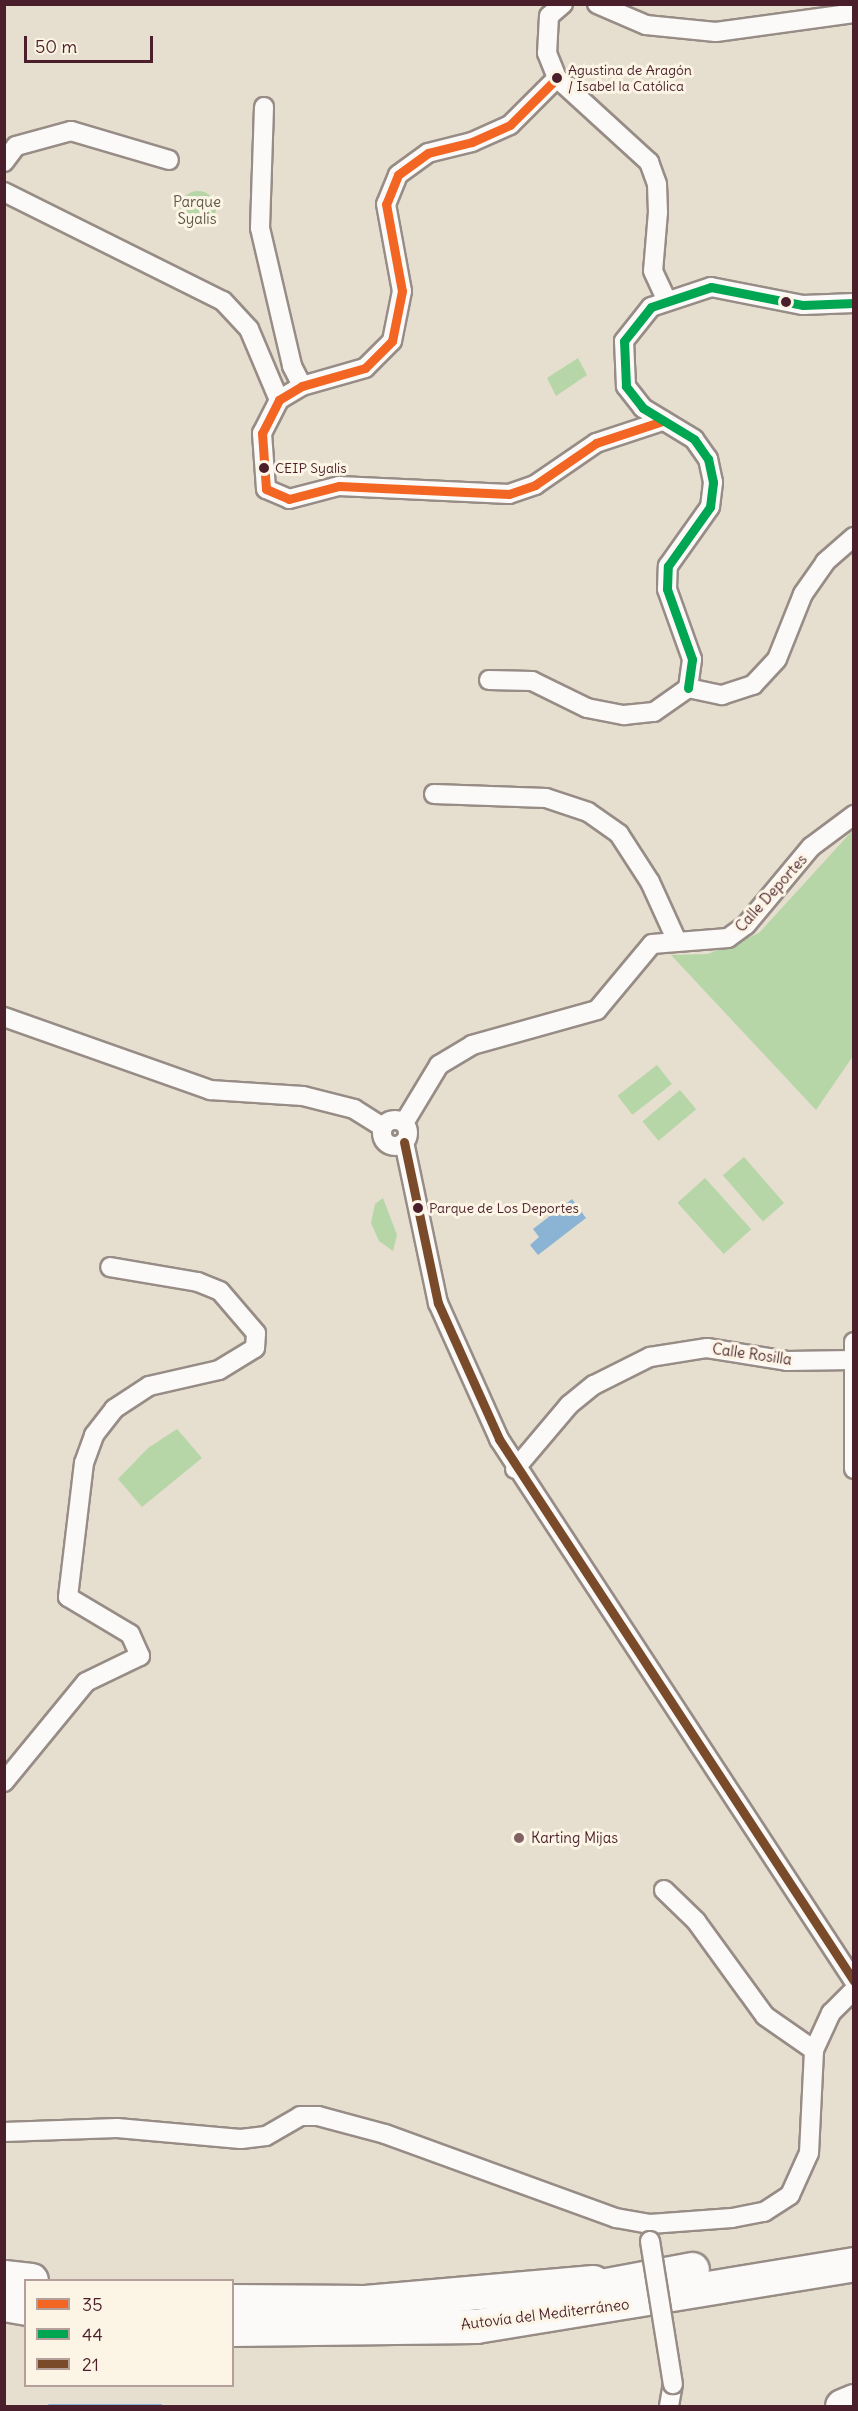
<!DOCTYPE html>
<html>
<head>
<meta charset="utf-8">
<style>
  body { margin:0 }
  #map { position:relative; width:858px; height:2411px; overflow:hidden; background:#e6dece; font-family:Delius,sans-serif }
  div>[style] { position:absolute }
  .green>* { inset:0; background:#b6d6a8; transform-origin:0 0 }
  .round { border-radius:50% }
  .water>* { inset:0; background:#8bb4d4 }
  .stream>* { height:5px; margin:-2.5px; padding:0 2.5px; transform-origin:2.5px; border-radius:2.5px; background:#8bb4d4 }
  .roads { filter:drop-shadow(2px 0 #978c86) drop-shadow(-2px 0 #978c86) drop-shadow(0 2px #978c86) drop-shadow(0 -2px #978c86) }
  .minor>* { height:18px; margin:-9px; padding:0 9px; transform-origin:9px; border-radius:9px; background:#fbfaf8 }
  .minor>.ring { margin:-9px; padding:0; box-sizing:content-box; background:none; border:18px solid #fbfaf8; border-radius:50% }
  .motorway>* { height:33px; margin:-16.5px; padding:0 16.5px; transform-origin:16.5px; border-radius:16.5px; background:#fbfaf8 }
  .bridges { filter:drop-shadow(2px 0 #978c86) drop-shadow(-2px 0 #978c86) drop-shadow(0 2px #978c86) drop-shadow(0 -2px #978c86) }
  .minor-bridge>* { height:18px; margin:-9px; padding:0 9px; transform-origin:9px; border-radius:9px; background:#fbfaf8 }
  .bus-1>* { height:9px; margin:-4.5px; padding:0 4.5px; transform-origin:4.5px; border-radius:4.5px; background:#f26522 }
  .bus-2>* { height:9px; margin:-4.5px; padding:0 4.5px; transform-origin:4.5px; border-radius:4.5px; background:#00a651 }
  .bus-3>* { height:9px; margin:-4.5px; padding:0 4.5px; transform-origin:4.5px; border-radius:4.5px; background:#7a4b2a }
  .dots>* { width:16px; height:16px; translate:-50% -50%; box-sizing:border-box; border:3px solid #fcf5e5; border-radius:50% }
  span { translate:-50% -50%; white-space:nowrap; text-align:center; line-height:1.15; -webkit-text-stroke:6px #fcf5e5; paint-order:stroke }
  .bus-label { font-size:14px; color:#4a1f2b }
  .left { translate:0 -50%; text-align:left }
  .park-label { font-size:15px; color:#5f5447 }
  .street-label { font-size:15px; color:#4a1f2b }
  .poi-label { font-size:15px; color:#4a1f2b }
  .frame { position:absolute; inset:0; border:6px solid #4a1f2b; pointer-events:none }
  .legend { position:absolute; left:24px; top:2279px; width:210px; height:108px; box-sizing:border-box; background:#fcf5e5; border:2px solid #b59f9b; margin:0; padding:8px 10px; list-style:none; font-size:18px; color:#4a1f2b }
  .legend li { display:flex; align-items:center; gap:12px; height:30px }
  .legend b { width:30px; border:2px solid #b59f9b }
  .scale { position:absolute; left:24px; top:36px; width:129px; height:27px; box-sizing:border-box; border:3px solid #4a1f2b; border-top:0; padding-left:8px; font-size:18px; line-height:21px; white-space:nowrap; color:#4a1f2b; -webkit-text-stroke:4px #fcf5e5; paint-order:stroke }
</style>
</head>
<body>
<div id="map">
  <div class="green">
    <div class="round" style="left:180px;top:191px;width:36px;height:36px"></div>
    <div style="clip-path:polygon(578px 358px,587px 375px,556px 396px,547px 378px)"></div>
    <div style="clip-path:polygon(853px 830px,853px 1056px,816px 1110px,671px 955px,708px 954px,759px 933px)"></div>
    <div style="left:657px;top:1065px;width:24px;height:50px;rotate:52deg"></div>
    <div style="left:680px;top:1090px;width:25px;height:49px;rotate:50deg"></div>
    <div style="left:744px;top:1157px;width:61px;height:28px;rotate:49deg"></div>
    <div style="left:705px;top:1178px;width:69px;height:37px;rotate:48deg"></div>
    <div style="clip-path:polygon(383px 1198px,397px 1235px,393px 1251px,379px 1241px,371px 1223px,375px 1204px)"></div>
    <div style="clip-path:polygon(177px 1429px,202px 1458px,142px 1507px,118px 1479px,148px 1448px)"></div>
  </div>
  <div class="water">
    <div style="clip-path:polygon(572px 1199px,586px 1218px,538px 1255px,530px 1245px,539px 1237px,533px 1229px)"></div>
  </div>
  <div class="stream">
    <div style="left:49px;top:2406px;width:111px"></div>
  </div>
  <div class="roads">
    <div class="minor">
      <div style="left:563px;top:4px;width:18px;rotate:139deg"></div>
      <div style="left:549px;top:16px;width:37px;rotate:93deg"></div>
      <div style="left:547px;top:53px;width:27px;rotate:68deg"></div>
      <div style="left:557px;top:78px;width:125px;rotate:42.4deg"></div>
      <div style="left:649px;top:162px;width:23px;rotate:70deg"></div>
      <div style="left:657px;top:184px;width:28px;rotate:88deg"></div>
      <div style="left:658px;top:212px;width:59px;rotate:94.8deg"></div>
      <div style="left:653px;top:271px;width:31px;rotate:65deg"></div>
      <div style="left:597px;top:4px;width:53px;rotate:23.2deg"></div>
      <div style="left:646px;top:25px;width:70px;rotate:5.7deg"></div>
      <div style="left:716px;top:32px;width:139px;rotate:-7.8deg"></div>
      <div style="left:557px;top:78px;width:66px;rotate:135deg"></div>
      <div style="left:510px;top:125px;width:42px;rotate:155.9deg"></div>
      <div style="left:472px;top:142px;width:45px;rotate:166deg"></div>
      <div style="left:428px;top:153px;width:37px;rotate:144deg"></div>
      <div style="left:398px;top:175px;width:31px;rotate:112deg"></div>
      <div style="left:386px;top:204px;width:88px;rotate:79.6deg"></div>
      <div style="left:402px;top:291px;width:51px;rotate:101.3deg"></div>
      <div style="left:392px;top:341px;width:38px;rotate:135deg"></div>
      <div style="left:365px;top:368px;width:66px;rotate:164.1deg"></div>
      <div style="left:302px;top:386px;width:27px;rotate:149deg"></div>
      <div style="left:279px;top:400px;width:37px;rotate:117deg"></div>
      <div style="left:262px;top:433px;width:56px;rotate:85.9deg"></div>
      <div style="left:266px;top:489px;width:25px;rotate:23deg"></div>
      <div style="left:289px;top:499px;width:52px;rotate:-14.6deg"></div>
      <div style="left:339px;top:486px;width:170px;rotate:2.7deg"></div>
      <div style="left:509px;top:494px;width:28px;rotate:-19deg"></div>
      <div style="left:535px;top:485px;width:74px;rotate:-34.5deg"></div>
      <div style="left:596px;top:443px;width:71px;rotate:-18.2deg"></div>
      <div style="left:264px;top:107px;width:121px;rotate:91.9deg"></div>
      <div style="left:260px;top:228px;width:142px;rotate:76.9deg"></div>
      <div style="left:292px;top:366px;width:22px;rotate:63deg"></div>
      <div style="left:4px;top:162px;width:20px;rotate:-53deg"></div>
      <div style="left:16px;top:146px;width:57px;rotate:-15.3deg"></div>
      <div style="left:71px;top:131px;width:102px;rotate:16.5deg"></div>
      <div style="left:4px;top:192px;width:245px;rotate:26.5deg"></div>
      <div style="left:223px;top:301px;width:38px;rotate:47deg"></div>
      <div style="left:249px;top:329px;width:77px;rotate:67.1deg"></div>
      <div style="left:489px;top:680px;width:43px;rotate:1.3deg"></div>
      <div style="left:532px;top:681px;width:61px;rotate:26.1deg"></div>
      <div style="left:587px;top:708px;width:38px;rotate:11deg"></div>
      <div style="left:624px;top:715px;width:30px;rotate:-6deg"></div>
      <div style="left:654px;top:712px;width:42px;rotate:-35.2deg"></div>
      <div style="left:688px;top:688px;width:35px;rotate:12deg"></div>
      <div style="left:722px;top:695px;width:33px;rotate:-18deg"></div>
      <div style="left:753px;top:685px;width:35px;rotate:-47deg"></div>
      <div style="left:777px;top:659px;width:70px;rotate:-68.2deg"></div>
      <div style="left:803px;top:594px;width:39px;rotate:-55deg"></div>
      <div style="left:825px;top:562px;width:38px;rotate:-41deg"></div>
      <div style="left:688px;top:688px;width:29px;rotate:-82deg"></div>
      <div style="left:692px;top:659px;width:74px;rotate:-109.7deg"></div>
      <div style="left:667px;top:589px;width:23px;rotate:-88deg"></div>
      <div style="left:668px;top:566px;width:72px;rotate:-54.6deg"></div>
      <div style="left:710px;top:507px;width:25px;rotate:-83deg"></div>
      <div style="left:713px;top:482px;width:24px;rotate:-102deg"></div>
      <div style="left:708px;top:459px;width:24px;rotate:-125deg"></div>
      <div style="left:694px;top:439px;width:60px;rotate:-148.7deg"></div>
      <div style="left:643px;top:408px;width:28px;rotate:-128deg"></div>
      <div style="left:626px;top:386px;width:45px;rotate:-92.5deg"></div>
      <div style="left:624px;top:341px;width:43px;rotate:-51.5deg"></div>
      <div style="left:651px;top:307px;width:63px;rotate:-18.4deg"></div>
      <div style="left:711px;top:287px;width:94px;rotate:11.1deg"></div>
      <div style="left:803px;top:305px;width:51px;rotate:-2.2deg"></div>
      <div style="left:434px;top:794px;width:112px;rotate:2deg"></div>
      <div style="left:546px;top:798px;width:44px;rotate:18.4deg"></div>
      <div style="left:588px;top:812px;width:38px;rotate:35deg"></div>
      <div style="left:619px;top:834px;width:57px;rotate:57.1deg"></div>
      <div style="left:650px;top:882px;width:63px;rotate:65.5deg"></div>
      <div style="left:4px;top:1017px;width:219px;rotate:19.5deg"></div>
      <div style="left:210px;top:1090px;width:93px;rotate:3.7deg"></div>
      <div style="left:303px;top:1096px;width:53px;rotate:14.3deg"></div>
      <div style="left:354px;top:1109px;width:34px;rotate:32deg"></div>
      <div class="ring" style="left:382px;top:1120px;width:8px;height:8px"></div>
      <div style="left:404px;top:1123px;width:68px;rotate:-58.9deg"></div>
      <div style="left:439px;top:1065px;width:39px;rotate:-31deg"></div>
      <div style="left:472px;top:1045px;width:130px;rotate:-15.6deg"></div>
      <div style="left:597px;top:1010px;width:86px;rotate:-50.2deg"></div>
      <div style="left:652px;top:944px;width:76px;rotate:-4.5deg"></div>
      <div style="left:728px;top:938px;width:22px;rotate:-36deg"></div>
      <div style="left:746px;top:925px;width:102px;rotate:-50.2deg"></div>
      <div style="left:811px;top:847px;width:54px;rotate:-36.7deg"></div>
      <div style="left:404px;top:1142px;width:165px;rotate:78.1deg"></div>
      <div style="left:438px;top:1303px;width:149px;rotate:65.8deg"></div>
      <div style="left:499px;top:1439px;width:648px;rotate:56.78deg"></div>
      <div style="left:854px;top:1342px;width:127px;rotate:90deg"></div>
      <div style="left:515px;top:1469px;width:84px;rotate:-49.8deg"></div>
      <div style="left:569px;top:1405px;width:32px;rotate:-39deg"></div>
      <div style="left:594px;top:1385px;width:63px;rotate:-26.6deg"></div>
      <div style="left:650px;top:1357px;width:58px;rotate:-9deg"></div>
      <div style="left:707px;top:1348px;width:81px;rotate:9.2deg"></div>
      <div style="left:787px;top:1361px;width:66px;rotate:-0.9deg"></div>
      <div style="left:4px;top:1782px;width:129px;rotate:-50.6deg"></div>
      <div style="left:86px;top:1682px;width:60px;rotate:-25.7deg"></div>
      <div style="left:140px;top:1656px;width:24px;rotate:-114deg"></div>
      <div style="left:130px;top:1634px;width:72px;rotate:-149.2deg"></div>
      <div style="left:68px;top:1597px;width:135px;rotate:-83.2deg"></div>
      <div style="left:84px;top:1463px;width:30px;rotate:-70deg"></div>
      <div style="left:94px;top:1435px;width:33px;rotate:-52deg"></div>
      <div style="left:114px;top:1409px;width:42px;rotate:-33.3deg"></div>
      <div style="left:149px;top:1386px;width:72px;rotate:-12.9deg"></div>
      <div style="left:219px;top:1370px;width:42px;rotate:-31.4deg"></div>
      <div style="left:255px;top:1348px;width:15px;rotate:-86deg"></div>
      <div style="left:256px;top:1333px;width:55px;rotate:-130.6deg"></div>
      <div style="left:220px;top:1291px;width:24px;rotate:-158deg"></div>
      <div style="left:198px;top:1282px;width:89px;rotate:-170.3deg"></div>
      <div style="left:664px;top:1890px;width:45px;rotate:44.1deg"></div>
      <div style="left:696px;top:1921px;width:117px;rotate:54deg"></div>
      <div style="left:765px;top:2016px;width:60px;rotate:34.8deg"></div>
      <div style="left:4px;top:2132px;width:113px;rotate:-2deg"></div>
      <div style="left:117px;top:2128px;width:124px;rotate:5.1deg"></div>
      <div style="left:241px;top:2139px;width:25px;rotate:-7deg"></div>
      <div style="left:266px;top:2136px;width:39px;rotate:-30deg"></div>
      <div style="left:300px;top:2116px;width:18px"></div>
      <div style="left:318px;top:2116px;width:69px;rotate:15deg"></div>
      <div style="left:385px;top:2134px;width:246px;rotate:20deg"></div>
      <div style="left:616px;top:2218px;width:35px;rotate:10deg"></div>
      <div style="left:650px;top:2224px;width:82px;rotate:-4.2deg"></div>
      <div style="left:732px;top:2218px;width:33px;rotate:-11deg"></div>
      <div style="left:764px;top:2212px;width:31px;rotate:-33deg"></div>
      <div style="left:790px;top:2195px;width:46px;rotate:-65.7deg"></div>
      <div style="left:809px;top:2153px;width:103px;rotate:-87.2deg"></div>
      <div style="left:814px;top:2050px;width:41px;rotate:-65.3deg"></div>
      <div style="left:831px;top:2013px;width:33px;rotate:-45deg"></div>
      <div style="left:669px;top:2406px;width:22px;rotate:-80deg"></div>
    </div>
    <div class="motorway">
      <div style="left:4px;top:2277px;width:27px;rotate:6deg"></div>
      <div style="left:569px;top:2292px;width:125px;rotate:-10.6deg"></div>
      <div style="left:232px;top:2301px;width:133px;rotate:0.4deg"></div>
      <div style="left:365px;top:2302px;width:229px;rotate:-5deg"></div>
      <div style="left:4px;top:2304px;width:22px;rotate:10deg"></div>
      <div style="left:232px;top:2329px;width:244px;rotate:-0.7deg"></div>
      <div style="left:476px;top:2326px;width:383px;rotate:-9.3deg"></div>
      <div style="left:842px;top:2406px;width:13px;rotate:-23deg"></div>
    </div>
  </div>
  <div class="bridges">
    <div class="minor-bridge">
      <div style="left:650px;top:2241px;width:145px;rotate:80.9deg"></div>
    </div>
  </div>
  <div class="bus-1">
    <div style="left:557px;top:78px;width:66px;rotate:135deg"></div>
    <div style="left:510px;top:125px;width:42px;rotate:155.9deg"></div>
    <div style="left:472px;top:142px;width:45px;rotate:166deg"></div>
    <div style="left:428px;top:153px;width:37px;rotate:144deg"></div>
    <div style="left:398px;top:175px;width:31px;rotate:112deg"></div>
    <div style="left:386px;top:204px;width:88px;rotate:79.6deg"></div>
    <div style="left:402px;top:291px;width:51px;rotate:101.3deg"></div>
    <div style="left:392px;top:341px;width:38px;rotate:135deg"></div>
    <div style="left:365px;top:368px;width:66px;rotate:164.1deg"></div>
    <div style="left:302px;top:386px;width:27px;rotate:149deg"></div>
    <div style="left:279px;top:400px;width:37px;rotate:117deg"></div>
    <div style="left:262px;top:433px;width:56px;rotate:85.9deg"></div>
    <div style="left:266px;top:489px;width:25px;rotate:23deg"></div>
    <div style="left:289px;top:499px;width:52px;rotate:-14.6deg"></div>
    <div style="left:339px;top:486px;width:170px;rotate:2.7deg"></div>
    <div style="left:509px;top:494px;width:28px;rotate:-19deg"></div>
    <div style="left:535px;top:485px;width:74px;rotate:-34.5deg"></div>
    <div style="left:596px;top:443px;width:71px;rotate:-18.2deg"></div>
  </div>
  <div class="bus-2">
    <div style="left:688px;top:688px;width:29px;rotate:-82deg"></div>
    <div style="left:692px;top:659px;width:74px;rotate:-109.7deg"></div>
    <div style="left:667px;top:589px;width:23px;rotate:-88deg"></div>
    <div style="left:668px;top:566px;width:72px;rotate:-54.6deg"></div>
    <div style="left:710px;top:507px;width:25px;rotate:-83deg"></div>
    <div style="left:713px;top:482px;width:24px;rotate:-102deg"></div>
    <div style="left:708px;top:459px;width:24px;rotate:-125deg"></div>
    <div style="left:694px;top:439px;width:60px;rotate:-148.7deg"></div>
    <div style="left:643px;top:408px;width:28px;rotate:-128deg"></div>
    <div style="left:626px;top:386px;width:45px;rotate:-92.5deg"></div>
    <div style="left:624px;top:341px;width:43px;rotate:-51.5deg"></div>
    <div style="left:651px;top:307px;width:63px;rotate:-18.4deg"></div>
    <div style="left:711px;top:287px;width:94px;rotate:11.1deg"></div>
    <div style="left:803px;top:305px;width:51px;rotate:-2.2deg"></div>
  </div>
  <div class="bus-3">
    <div style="left:404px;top:1142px;width:165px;rotate:78.1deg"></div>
    <div style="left:438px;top:1303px;width:149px;rotate:65.8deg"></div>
    <div style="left:499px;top:1439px;width:648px;rotate:56.78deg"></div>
  </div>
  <div class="dots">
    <div style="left:557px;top:78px;background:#4a1f2b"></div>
    <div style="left:786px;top:302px;background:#4a1f2b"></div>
    <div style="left:264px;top:468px;background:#4a1f2b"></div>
    <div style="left:418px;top:1208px;background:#4a1f2b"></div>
    <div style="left:519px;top:1838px;background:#816264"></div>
  </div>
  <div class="bus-label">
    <span class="left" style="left:568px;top:78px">Agustina de Aragón<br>/ Isabel la Católica</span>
    <span class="left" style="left:275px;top:468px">CEIP Syalis</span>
    <span class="left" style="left:429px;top:1208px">Parque de Los Deportes</span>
  </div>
  <div class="park-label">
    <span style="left:197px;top:210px">Parque<br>Syalis</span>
  </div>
  <div class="street-label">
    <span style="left:771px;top:893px;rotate:-48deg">Calle Deportes</span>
    <span style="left:752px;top:1354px;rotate:8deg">Calle Rosilla</span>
    <span style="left:545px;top:2314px;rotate:-7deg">Autovía del Mediterráneo</span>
  </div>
  <div class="poi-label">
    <span class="left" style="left:531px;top:1838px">Karting Mijas</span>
  </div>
  <div class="frame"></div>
  <ul class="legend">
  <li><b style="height:8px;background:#f26522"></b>35</li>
  <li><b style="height:8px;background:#00a651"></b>44</li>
  <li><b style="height:8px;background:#7a4b2a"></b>21</li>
  </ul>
  <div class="scale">50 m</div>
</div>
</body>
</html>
